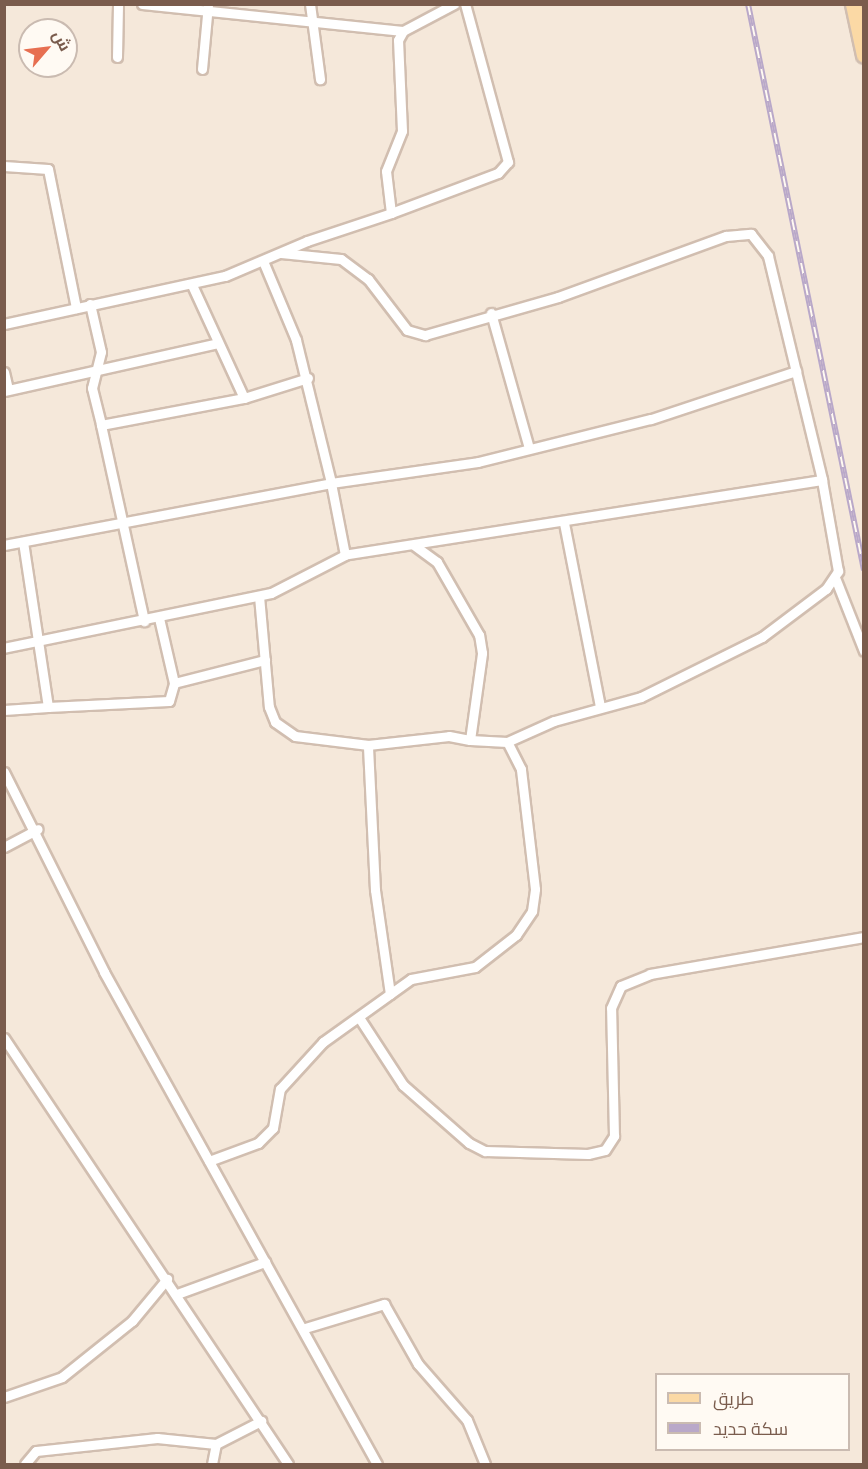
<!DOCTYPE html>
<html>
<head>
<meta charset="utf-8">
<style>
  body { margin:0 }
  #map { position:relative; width:868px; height:1469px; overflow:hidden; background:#fdf6ec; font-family:"Titillium Web",Cairo,sans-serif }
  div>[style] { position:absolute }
  .residential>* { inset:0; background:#f5e8da }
  .roads { filter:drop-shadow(2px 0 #d1beb0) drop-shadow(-2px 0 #d1beb0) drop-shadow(0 2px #d1beb0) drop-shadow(0 -2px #d1beb0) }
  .street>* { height:9px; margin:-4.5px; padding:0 4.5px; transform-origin:4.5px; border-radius:4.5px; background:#fff }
  .primary>* { height:15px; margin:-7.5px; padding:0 7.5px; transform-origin:7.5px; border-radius:7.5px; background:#fbd9a5 }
  .rail>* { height:6px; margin-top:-3px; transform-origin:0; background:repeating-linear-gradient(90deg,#fffaf3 0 11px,#b9a8c9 0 22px); box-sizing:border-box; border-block:2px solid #b9a8c9 }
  span { translate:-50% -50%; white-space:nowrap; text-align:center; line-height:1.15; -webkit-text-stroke:5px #fffaf3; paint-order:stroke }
  .frame { position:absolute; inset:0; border:6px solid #7a5c4d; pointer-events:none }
  .legend { position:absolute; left:655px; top:1373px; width:195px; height:78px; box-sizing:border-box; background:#fffaf3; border:2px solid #cabbb1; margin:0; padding:8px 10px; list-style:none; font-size:18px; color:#7a5c4d }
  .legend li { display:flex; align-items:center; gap:12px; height:30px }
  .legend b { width:30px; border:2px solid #cabbb1 }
  .north { position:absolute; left:18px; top:18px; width:60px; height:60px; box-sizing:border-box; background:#fffaf3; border:2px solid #cabbb1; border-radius:50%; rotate:62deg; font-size:16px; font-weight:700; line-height:24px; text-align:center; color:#7a5c4d }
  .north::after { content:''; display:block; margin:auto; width:21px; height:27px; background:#e76f51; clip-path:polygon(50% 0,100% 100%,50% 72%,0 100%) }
</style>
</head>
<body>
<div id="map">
  <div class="residential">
    <div style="clip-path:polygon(evenodd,5px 5px,863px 5px,863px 1464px,5px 1464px,5px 5px,30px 30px,66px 30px,66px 66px,30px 66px,30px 30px,5px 5px,656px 1374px,848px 1374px,848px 1450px,656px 1450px,656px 1374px)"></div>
  </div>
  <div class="roads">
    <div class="street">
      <div style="left:142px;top:4px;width:262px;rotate:5.9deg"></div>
      <div style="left:310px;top:4px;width:76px;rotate:82.4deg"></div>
      <div style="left:117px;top:57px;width:53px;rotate:-88.9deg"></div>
      <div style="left:202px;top:69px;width:65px;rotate:-84.7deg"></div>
      <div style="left:4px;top:166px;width:44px;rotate:3.9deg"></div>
      <div style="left:48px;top:169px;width:142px;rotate:78.6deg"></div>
      <div style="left:391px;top:213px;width:114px;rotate:-20.5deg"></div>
      <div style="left:498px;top:173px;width:15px;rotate:-48deg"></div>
      <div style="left:508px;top:162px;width:164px;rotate:-105.2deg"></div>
      <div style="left:281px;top:253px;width:60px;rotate:5.7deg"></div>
      <div style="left:341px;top:259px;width:34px;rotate:37deg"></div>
      <div style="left:368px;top:279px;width:64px;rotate:52.6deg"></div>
      <div style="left:407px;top:330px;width:19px;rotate:16deg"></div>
      <div style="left:425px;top:335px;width:138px;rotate:-15.9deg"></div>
      <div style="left:558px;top:297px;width:179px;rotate:-20deg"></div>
      <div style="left:726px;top:236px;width:25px;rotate:-5deg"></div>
      <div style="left:751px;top:234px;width:28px;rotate:52deg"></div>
      <div style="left:768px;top:256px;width:230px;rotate:76.4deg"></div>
      <div style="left:822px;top:480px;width:483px;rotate:171.1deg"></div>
      <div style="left:263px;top:261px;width:86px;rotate:67.3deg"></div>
      <div style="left:296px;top:340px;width:147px;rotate:76.2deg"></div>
      <div style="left:331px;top:483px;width:148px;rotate:-8.1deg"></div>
      <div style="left:478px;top:462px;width:178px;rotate:-14deg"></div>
      <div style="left:651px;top:419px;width:153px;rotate:-18.3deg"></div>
      <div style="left:192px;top:285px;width:124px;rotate:65.3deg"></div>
      <div style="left:90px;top:304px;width:49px;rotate:77.1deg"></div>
      <div style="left:101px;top:352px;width:37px;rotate:104deg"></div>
      <div style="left:92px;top:388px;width:38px;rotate:76deg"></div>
      <div style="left:101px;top:425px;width:146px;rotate:-10.7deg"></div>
      <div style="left:244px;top:398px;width:67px;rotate:-17.4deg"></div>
      <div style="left:491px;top:313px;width:140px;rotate:74.3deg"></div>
      <div style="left:4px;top:324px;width:226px;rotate:-12.3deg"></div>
      <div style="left:225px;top:276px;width:89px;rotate:-23.1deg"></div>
      <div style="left:307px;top:241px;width:89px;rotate:-18.4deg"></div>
      <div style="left:391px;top:213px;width:42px;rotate:-96.8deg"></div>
      <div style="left:386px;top:171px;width:43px;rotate:-68.2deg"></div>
      <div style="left:402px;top:131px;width:91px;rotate:-92.5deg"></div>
      <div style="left:398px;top:40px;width:10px;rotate:-61deg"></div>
      <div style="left:403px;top:31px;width:58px;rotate:-27.9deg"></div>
      <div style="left:4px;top:372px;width:18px;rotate:77deg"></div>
      <div style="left:4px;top:391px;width:219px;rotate:-12.6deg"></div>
      <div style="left:101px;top:425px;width:201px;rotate:77.6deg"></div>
      <div style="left:564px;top:523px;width:187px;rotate:78.9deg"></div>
      <div style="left:4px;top:545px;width:333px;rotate:-10.7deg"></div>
      <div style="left:331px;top:483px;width:73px;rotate:79deg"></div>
      <div style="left:345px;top:555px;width:83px;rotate:152.8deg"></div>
      <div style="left:271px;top:593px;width:273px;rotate:168.4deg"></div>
      <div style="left:836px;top:580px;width:76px;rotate:68.5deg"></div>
      <div style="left:259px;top:596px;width:111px;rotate:84.9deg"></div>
      <div style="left:269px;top:707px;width:16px;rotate:68deg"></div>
      <div style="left:275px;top:722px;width:24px;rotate:35deg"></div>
      <div style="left:295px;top:736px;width:74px;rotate:7deg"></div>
      <div style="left:174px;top:683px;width:94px;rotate:-14.2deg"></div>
      <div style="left:48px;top:707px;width:121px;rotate:-2.8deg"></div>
      <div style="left:169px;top:701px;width:19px;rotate:-74deg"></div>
      <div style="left:174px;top:683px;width:67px;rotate:-103deg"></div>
      <div style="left:4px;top:710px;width:44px;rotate:-3.9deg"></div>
      <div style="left:48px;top:707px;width:167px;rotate:-98.6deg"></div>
      <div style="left:507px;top:742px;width:51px;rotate:-24.1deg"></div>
      <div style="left:554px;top:721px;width:90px;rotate:-15.4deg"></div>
      <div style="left:641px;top:697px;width:135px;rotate:-26.4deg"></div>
      <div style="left:762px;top:637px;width:80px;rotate:-36.9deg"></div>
      <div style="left:826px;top:589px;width:22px;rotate:-56deg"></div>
      <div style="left:838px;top:571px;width:92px;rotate:-100deg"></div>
      <div style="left:4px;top:772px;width:224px;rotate:63.4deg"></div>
      <div style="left:104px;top:972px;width:563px;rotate:60.98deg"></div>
      <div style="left:4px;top:847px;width:38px;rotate:-28deg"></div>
      <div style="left:390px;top:994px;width:105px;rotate:-98.2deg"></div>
      <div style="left:375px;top:890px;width:145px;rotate:-92.8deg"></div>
      <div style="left:368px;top:745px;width:81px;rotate:-6.3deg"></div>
      <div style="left:449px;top:736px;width:21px;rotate:11deg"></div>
      <div style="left:360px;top:1019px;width:79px;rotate:56.9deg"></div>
      <div style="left:403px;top:1085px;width:88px;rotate:41.3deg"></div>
      <div style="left:469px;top:1143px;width:18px;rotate:27deg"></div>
      <div style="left:485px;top:1151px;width:103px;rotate:1.7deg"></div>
      <div style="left:588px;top:1154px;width:17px;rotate:-13deg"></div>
      <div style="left:605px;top:1150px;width:17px;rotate:-57deg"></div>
      <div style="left:614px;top:1136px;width:128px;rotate:-91.3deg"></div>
      <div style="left:611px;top:1008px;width:24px;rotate:-66deg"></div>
      <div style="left:621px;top:986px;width:31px;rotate:-22deg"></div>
      <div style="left:650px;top:974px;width:217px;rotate:-9.8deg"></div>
      <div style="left:4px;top:1038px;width:512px;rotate:56.31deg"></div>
      <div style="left:209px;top:1161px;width:52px;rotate:-20.2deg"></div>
      <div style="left:258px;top:1143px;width:21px;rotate:-45deg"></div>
      <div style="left:273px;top:1128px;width:40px;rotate:-80deg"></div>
      <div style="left:280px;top:1089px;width:64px;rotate:-47.5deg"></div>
      <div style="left:323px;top:1042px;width:108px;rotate:-35.6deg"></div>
      <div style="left:411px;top:979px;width:65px;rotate:-10.6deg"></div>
      <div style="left:475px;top:967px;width:52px;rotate:-38deg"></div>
      <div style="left:516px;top:935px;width:29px;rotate:-56deg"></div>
      <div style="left:532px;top:911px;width:22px;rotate:-82deg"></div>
      <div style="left:535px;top:889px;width:121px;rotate:-96.7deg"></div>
      <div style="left:521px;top:769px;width:30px;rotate:-117deg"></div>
      <div style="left:507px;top:742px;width:37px;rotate:-177deg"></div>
      <div style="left:470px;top:740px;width:88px;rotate:-82.1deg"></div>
      <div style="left:482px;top:653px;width:18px;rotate:-99deg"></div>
      <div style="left:479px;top:635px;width:84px;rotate:-119.9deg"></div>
      <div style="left:437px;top:562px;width:29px;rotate:-144deg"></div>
      <div style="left:177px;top:1294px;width:94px;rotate:-20deg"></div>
      <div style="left:305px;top:1328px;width:83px;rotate:-16.9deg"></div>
      <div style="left:384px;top:1304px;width:69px;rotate:60.5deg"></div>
      <div style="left:418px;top:1364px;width:74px;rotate:48.8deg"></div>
      <div style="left:467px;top:1420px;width:48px;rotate:67.8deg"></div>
      <div style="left:4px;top:1397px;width:61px;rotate:-19deg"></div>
      <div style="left:62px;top:1377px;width:90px;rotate:-38.7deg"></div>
      <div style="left:132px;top:1321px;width:55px;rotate:-50.2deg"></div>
      <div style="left:25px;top:1464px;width:17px;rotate:-50deg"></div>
      <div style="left:36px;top:1451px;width:122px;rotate:-6.1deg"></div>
      <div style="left:157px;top:1438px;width:59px;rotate:5.8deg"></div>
      <div style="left:216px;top:1444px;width:51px;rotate:-27.1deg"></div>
      <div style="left:212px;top:1464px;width:20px;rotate:-79deg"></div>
    </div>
    <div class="primary">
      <div style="left:853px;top:4px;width:52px;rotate:77.8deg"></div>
    </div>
  </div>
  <div class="rail">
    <div style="left:748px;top:4px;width:578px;rotate:78.42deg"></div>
  </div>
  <div class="frame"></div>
  <ul class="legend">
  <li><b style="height:8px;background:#fbd9a5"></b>طريق</li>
  <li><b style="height:8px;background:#b9a8c9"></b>سكة حديد</li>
  </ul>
  <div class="north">ش</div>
</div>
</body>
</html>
